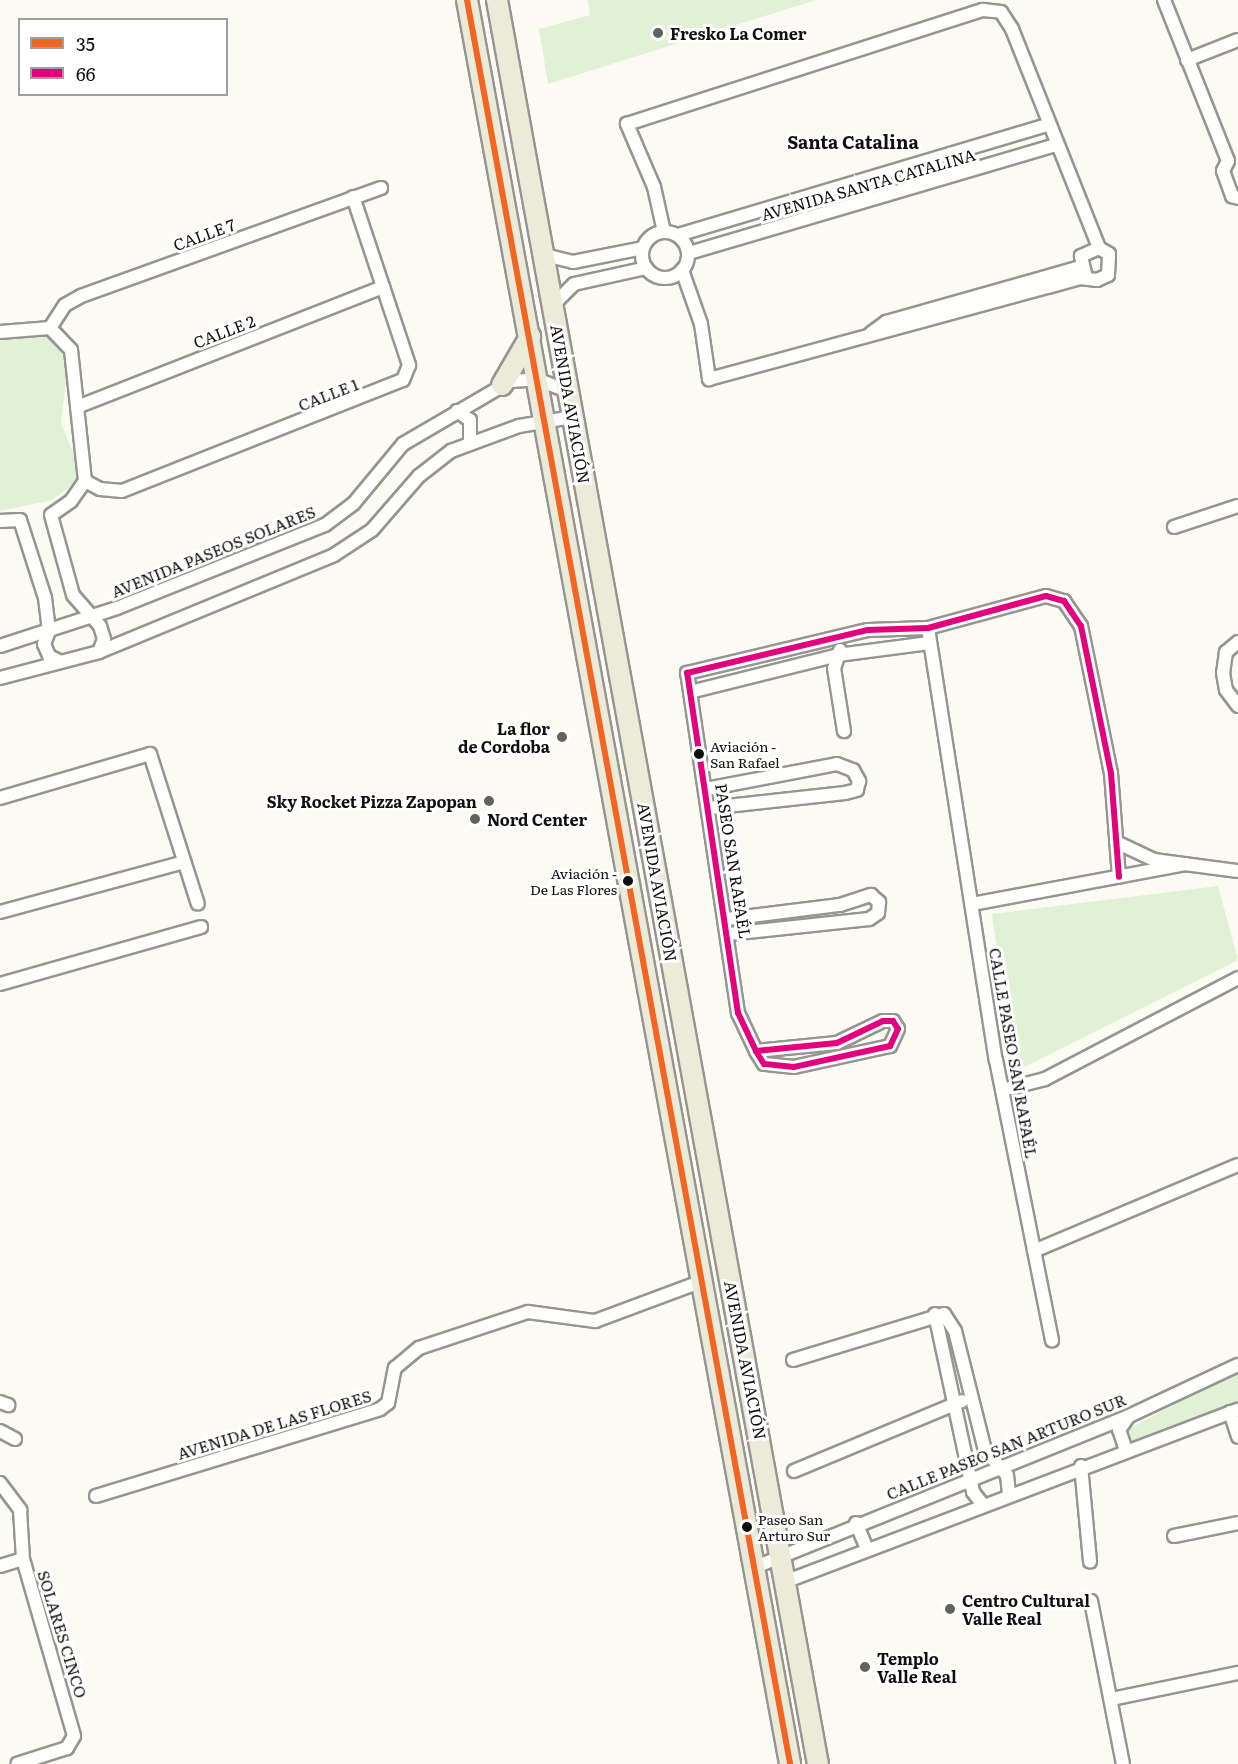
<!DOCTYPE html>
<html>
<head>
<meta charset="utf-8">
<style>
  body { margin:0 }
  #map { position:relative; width:1238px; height:1764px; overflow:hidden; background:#fbfbf4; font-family:Literata,serif }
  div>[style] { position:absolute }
  .green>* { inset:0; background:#e0f1d5 }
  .roads { filter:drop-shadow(2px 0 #959592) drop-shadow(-2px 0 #959592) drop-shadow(0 2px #959592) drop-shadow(0 -2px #959592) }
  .street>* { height:12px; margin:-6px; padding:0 6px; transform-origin:6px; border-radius:6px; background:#fefefd }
  .street>.ring { margin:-6px; padding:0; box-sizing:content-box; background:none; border:12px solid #fefefd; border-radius:50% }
  .primary>* { height:20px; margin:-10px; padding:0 10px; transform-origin:10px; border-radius:10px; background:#ecebda }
  .bus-1>* { height:6px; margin:-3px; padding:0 3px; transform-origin:3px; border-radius:3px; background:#f26522 }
  .bus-2>* { height:6px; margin:-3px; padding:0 3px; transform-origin:3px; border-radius:3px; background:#e5007d }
  .dots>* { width:16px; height:16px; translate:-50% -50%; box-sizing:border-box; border:3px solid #fff; border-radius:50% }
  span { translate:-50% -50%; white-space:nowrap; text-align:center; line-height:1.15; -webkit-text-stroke:6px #fff; paint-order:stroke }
  .bus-label { font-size:14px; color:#0f0f0f }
  .left { translate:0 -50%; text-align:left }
  .right { translate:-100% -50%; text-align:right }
  .poi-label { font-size:16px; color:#0f0f0f; font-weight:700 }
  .street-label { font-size:16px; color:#0f0f0f }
  .neighbourhood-label { font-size:18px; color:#0f0f0f; font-weight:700 }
  .legend { position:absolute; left:18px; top:18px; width:210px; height:78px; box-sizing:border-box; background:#fff; border:2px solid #9f9f9f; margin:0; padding:8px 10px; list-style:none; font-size:18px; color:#0f0f0f }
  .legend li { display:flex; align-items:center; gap:12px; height:30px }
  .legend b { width:30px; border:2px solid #9f9f9f }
</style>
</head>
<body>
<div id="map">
  <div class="green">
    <div style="clip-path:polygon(588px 0,816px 0,548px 84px,539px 29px,590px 15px)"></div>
    <div style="clip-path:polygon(49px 333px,68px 364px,61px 423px,83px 477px,52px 500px,0 511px,0 338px)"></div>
    <div style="clip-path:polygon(1218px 886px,1238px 960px,1014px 1072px,992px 914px)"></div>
    <div style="clip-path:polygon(1238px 1370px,1238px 1407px,1132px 1444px,1129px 1429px)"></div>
  </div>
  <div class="roads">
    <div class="street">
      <div style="left:1164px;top:0;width:173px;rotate:68.3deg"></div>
      <div style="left:1228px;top:161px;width:11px;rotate:117deg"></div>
      <div style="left:1223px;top:171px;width:27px;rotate:70deg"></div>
      <div style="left:1232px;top:196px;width:6px;rotate:18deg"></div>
      <div style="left:1187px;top:60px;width:55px;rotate:-21.4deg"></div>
      <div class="ring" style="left:642px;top:232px;width:34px;height:34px"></div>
      <div style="left:664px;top:232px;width:46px;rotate:-102.5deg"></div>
      <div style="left:654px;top:187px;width:69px;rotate:-113.2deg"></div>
      <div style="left:627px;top:124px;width:374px;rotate:-17.8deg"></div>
      <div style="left:983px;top:10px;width:18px;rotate:6deg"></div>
      <div style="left:1001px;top:12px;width:20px;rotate:57deg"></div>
      <div style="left:1012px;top:29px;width:236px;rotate:68.3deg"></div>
      <div style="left:678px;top:235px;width:385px;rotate:-16.6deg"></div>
      <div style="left:689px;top:253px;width:384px;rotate:-16.4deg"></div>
      <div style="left:545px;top:255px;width:29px;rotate:14deg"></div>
      <div style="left:573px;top:262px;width:71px;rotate:-11.3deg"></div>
      <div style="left:682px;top:270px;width:57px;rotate:70.6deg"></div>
      <div style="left:701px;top:324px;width:56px;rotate:81.7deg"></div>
      <div style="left:709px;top:379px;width:385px;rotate:-15.2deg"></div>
      <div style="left:1080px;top:278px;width:17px;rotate:7deg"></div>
      <div style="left:1097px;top:280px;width:12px;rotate:-24deg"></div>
      <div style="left:1108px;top:275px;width:21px;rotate:-87deg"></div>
      <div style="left:1109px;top:254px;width:12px;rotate:-149deg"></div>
      <div style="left:1099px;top:248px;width:20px;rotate:156deg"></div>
      <div style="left:1081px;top:256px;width:22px;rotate:77deg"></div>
      <div style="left:554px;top:304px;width:28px;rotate:-45deg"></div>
      <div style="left:574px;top:284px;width:74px;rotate:-12.5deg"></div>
      <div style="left:50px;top:328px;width:27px;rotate:-57deg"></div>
      <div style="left:65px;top:305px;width:18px;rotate:-29deg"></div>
      <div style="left:81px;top:296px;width:319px;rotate:-19.8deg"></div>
      <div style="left:0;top:332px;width:50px;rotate:-4.6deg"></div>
      <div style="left:50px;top:328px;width:30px;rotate:46deg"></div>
      <div style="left:71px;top:350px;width:132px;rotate:83.9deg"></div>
      <div style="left:85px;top:481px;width:24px;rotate:125deg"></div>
      <div style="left:71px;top:501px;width:24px;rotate:145deg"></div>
      <div style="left:51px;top:515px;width:83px;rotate:74.6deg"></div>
      <div style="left:73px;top:595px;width:41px;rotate:48.9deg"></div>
      <div style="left:100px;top:626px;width:14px;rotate:73deg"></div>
      <div style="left:104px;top:639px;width:14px;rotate:111deg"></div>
      <div style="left:871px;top:333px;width:19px;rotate:-36deg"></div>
      <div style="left:886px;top:322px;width:202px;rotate:-15.8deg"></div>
      <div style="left:77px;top:407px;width:329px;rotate:-21.4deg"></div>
      <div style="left:457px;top:411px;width:16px;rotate:35deg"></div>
      <div style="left:470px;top:420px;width:22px;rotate:90deg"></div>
      <div style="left:85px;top:481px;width:17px;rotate:28deg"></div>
      <div style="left:100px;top:489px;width:22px;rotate:5deg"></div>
      <div style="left:122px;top:491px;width:302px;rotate:-21.6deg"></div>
      <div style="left:403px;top:380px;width:16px;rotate:-68deg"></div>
      <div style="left:409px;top:365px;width:177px;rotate:-108.4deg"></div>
      <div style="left:0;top:521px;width:20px;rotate:-3deg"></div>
      <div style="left:20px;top:520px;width:82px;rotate:72.2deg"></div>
      <div style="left:45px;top:598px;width:33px;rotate:83deg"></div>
      <div style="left:49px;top:631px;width:14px;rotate:111deg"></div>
      <div style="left:44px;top:644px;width:13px;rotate:67deg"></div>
      <div style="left:49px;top:656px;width:13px;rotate:27deg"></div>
      <div style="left:1174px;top:527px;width:67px;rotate:-18.2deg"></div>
      <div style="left:928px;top:628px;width:437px;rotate:81.1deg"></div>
      <div style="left:996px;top:1060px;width:286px;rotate:78.7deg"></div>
      <div style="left:1238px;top:642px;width:16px;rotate:140deg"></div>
      <div style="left:1226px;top:652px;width:21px;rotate:98deg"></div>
      <div style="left:1223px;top:673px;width:17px;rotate:80deg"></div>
      <div style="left:1226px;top:690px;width:20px;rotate:53deg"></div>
      <div style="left:0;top:646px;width:123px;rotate:-18deg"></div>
      <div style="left:117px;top:608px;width:224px;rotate:-21.8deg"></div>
      <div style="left:325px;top:525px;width:36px;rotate:-37deg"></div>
      <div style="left:354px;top:503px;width:77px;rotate:-50.3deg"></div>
      <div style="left:403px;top:444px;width:125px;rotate:-30.3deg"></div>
      <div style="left:511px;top:381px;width:26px;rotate:-4deg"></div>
      <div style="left:537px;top:379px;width:35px;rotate:22deg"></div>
      <div style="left:840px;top:650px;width:19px;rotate:108deg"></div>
      <div style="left:834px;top:668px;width:64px;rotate:81deg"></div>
      <div style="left:0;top:678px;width:102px;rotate:-14.7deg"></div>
      <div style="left:99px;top:652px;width:254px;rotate:-22.4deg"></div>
      <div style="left:334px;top:555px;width:45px;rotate:-33.3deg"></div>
      <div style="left:372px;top:530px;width:72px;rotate:-49deg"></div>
      <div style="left:419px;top:476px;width:41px;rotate:-38deg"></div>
      <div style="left:451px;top:451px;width:72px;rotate:-20.2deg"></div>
      <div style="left:519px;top:426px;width:55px;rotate:-9.5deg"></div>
      <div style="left:690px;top:692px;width:153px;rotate:-14deg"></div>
      <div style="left:838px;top:655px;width:92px;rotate:-7.5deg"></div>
      <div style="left:706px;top:789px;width:133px;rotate:-10.8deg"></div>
      <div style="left:837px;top:764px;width:17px;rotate:21deg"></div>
      <div style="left:853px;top:770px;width:13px;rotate:61deg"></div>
      <div style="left:859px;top:781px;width:9px;rotate:103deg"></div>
      <div style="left:857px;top:790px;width:12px;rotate:166deg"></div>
      <div style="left:845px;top:793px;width:137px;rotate:173.7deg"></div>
      <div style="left:0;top:798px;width:156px;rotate:-16.3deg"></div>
      <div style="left:150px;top:754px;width:157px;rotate:72.3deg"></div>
      <div style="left:1116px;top:842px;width:42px;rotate:25.3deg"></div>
      <div style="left:1154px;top:860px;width:85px;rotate:7.5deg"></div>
      <div style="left:972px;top:904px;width:217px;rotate:-10.6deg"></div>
      <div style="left:0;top:912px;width:191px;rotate:-15.2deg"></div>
      <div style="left:727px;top:919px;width:114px;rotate:-7.1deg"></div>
      <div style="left:840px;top:905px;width:33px;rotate:-18deg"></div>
      <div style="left:871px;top:895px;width:11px;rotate:41deg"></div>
      <div style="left:879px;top:902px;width:11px;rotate:95deg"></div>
      <div style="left:878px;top:913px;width:11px;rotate:146deg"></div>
      <div style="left:869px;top:919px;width:141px;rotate:173.9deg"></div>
      <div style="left:0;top:984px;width:209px;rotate:-15.8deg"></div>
      <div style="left:756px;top:1051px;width:81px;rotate:-5.6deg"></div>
      <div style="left:837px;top:1043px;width:51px;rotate:-25.6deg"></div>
      <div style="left:883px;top:1021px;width:10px"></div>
      <div style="left:893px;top:1021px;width:9px;rotate:58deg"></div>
      <div style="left:898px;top:1029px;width:19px;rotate:115deg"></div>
      <div style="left:890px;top:1046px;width:98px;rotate:167.7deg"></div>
      <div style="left:794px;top:1067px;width:30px;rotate:-174deg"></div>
      <div style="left:764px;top:1064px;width:15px;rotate:-122deg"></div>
      <div style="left:756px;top:1051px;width:42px;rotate:-115.3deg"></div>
      <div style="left:738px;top:1013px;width:344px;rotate:-98.5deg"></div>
      <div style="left:687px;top:673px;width:186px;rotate:-13.4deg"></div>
      <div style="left:868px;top:630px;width:60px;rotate:-1.9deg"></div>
      <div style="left:928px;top:628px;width:122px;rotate:-15.2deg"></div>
      <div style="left:1046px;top:596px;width:19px;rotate:16deg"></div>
      <div style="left:1064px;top:601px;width:30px;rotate:56deg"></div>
      <div style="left:1081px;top:626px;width:150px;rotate:78.5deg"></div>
      <div style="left:1111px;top:773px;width:104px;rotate:85.6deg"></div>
      <div style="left:1002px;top:1090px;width:44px;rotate:-14.3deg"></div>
      <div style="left:1045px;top:1079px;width:218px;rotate:-27.6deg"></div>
      <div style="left:1034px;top:1251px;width:221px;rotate:-22.9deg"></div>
      <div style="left:935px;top:1314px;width:182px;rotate:77.9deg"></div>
      <div style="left:973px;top:1492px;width:16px;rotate:52deg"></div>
      <div style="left:793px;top:1360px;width:158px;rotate:-16.9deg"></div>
      <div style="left:944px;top:1314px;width:20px;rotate:57deg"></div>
      <div style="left:955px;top:1331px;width:123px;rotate:75.9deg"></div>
      <div style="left:985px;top:1450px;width:33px;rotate:49deg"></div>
      <div style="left:1007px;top:1475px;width:20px;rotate:84deg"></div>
      <div style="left:0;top:1402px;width:9px;rotate:21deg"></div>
      <div style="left:1230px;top:1412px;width:26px;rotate:72deg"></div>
      <div style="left:0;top:1431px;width:17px;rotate:28deg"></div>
      <div style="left:1126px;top:1450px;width:21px;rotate:-109deg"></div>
      <div style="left:1119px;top:1430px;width:16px;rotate:-55deg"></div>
      <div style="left:1081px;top:1466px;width:96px;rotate:84.6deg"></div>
      <div style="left:794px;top:1471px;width:182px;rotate:-22.6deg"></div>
      <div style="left:0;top:1483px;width:34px;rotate:53deg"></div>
      <div style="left:20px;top:1510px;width:49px;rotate:86.5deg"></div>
      <div style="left:23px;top:1559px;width:184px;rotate:73.9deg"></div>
      <div style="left:74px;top:1736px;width:14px;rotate:120deg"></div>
      <div style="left:67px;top:1748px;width:52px;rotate:162.3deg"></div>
      <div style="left:96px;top:1496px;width:297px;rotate:-17deg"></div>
      <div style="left:380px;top:1409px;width:10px;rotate:-37deg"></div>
      <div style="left:388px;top:1403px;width:36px;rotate:-79deg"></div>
      <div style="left:395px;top:1368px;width:31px;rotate:-40deg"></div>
      <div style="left:419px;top:1348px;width:115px;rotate:-18.3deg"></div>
      <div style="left:528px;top:1312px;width:68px;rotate:7.7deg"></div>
      <div style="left:595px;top:1321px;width:112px;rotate:-20.4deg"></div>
      <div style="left:856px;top:1523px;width:28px;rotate:67deg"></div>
      <div style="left:1174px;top:1536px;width:65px;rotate:-11.5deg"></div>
      <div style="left:0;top:1566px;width:24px;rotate:-17deg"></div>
      <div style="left:753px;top:1568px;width:406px;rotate:-22deg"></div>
      <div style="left:1129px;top:1416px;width:120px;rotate:-25.1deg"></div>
      <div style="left:787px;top:1581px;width:482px;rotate:-20.8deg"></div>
      <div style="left:1091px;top:1601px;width:166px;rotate:78.9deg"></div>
      <div style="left:1112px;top:1699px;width:129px;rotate:-11.7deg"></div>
    </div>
    <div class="primary">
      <div style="left:467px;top:0;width:1793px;rotate:79.62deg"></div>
      <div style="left:497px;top:0;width:1793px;rotate:79.69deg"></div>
      <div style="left:502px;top:385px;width:56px;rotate:-59.7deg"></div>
    </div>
  </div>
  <div class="bus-1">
    <div style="left:467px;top:0;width:1793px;rotate:79.62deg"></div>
  </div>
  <div class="bus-2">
    <div style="left:756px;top:1051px;width:81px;rotate:-5.6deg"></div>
    <div style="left:837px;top:1043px;width:51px;rotate:-25.6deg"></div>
    <div style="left:883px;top:1021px;width:10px"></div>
    <div style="left:893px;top:1021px;width:9px;rotate:58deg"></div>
    <div style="left:898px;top:1029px;width:19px;rotate:115deg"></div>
    <div style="left:890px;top:1046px;width:98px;rotate:167.7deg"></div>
    <div style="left:794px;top:1067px;width:30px;rotate:-174deg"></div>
    <div style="left:764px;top:1064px;width:15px;rotate:-122deg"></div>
    <div style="left:756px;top:1051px;width:42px;rotate:-115.3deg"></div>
    <div style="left:738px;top:1013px;width:344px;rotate:-98.5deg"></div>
    <div style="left:687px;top:673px;width:186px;rotate:-13.4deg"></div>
    <div style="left:868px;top:630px;width:60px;rotate:-1.9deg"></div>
    <div style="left:928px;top:628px;width:122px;rotate:-15.2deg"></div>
    <div style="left:1046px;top:596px;width:19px;rotate:16deg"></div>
    <div style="left:1064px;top:601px;width:30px;rotate:56deg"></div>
    <div style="left:1081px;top:626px;width:150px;rotate:78.5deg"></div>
    <div style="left:1111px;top:773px;width:104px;rotate:85.6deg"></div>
  </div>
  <div class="dots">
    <div style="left:658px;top:33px;background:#62625f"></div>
    <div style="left:562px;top:737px;background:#62625f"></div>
    <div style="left:699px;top:754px;background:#0f0f0f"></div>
    <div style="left:489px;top:801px;background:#62625f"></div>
    <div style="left:475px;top:819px;background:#62625f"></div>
    <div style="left:628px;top:881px;background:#0f0f0f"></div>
    <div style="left:747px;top:1527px;background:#0f0f0f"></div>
    <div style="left:950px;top:1609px;background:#62625f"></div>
    <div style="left:865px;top:1667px;background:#62625f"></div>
  </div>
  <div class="bus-label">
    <span class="left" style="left:710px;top:754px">Aviación -<br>San Rafael</span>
    <span class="right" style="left:617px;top:881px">Aviación -<br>De Las Flores</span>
    <span class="left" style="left:758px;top:1527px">Paseo San<br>Arturo Sur</span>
  </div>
  <div class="poi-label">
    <span class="left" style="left:670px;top:33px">Fresko La Comer</span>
    <span class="right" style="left:550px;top:737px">La flor<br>de Cordoba</span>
    <span class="right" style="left:477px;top:801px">Sky Rocket Pizza Zapopan</span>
    <span class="left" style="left:487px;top:819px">Nord Center</span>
    <span class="left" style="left:962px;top:1609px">Centro Cultural<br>Valle Real</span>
    <span class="left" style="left:877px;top:1667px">Templo<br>Valle Real</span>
  </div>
  <div class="street-label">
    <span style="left:868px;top:184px;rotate:-16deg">AVENIDA SANTA CATALINA</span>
    <span style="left:204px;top:234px;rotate:-20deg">CALLE 7</span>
    <span style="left:224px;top:331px;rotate:-21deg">CALLE 2</span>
    <span style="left:328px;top:394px;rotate:-21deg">CALLE 1</span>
    <span style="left:571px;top:404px;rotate:80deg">AVENIDA AVIACIÓN</span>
    <span style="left:213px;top:551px;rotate:-22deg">AVENIDA PASEOS SOLARES</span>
    <span style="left:734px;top:861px;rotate:81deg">PASEO SAN RAFAÉL</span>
    <span style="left:658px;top:882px;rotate:80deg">AVENIDA AVIACIÓN</span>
    <span style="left:1014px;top:1053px;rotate:80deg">CALLE PASEO SAN RAFAÉL</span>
    <span style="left:746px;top:1360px;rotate:79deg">AVENIDA AVIACIÓN</span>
    <span style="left:274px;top:1424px;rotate:-17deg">AVENIDA DE LAS FLORES</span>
    <span style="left:1006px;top:1446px;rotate:-22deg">CALLE PASEO SAN ARTURO SUR</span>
    <span style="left:63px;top:1634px;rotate:73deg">SOLARES CINCO</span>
  </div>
  <div class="neighbourhood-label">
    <span style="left:853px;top:142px">Santa Catalina</span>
  </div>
  <ul class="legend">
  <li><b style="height:8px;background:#f26522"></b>35</li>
  <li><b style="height:8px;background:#e5007d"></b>66</li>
  </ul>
</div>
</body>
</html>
